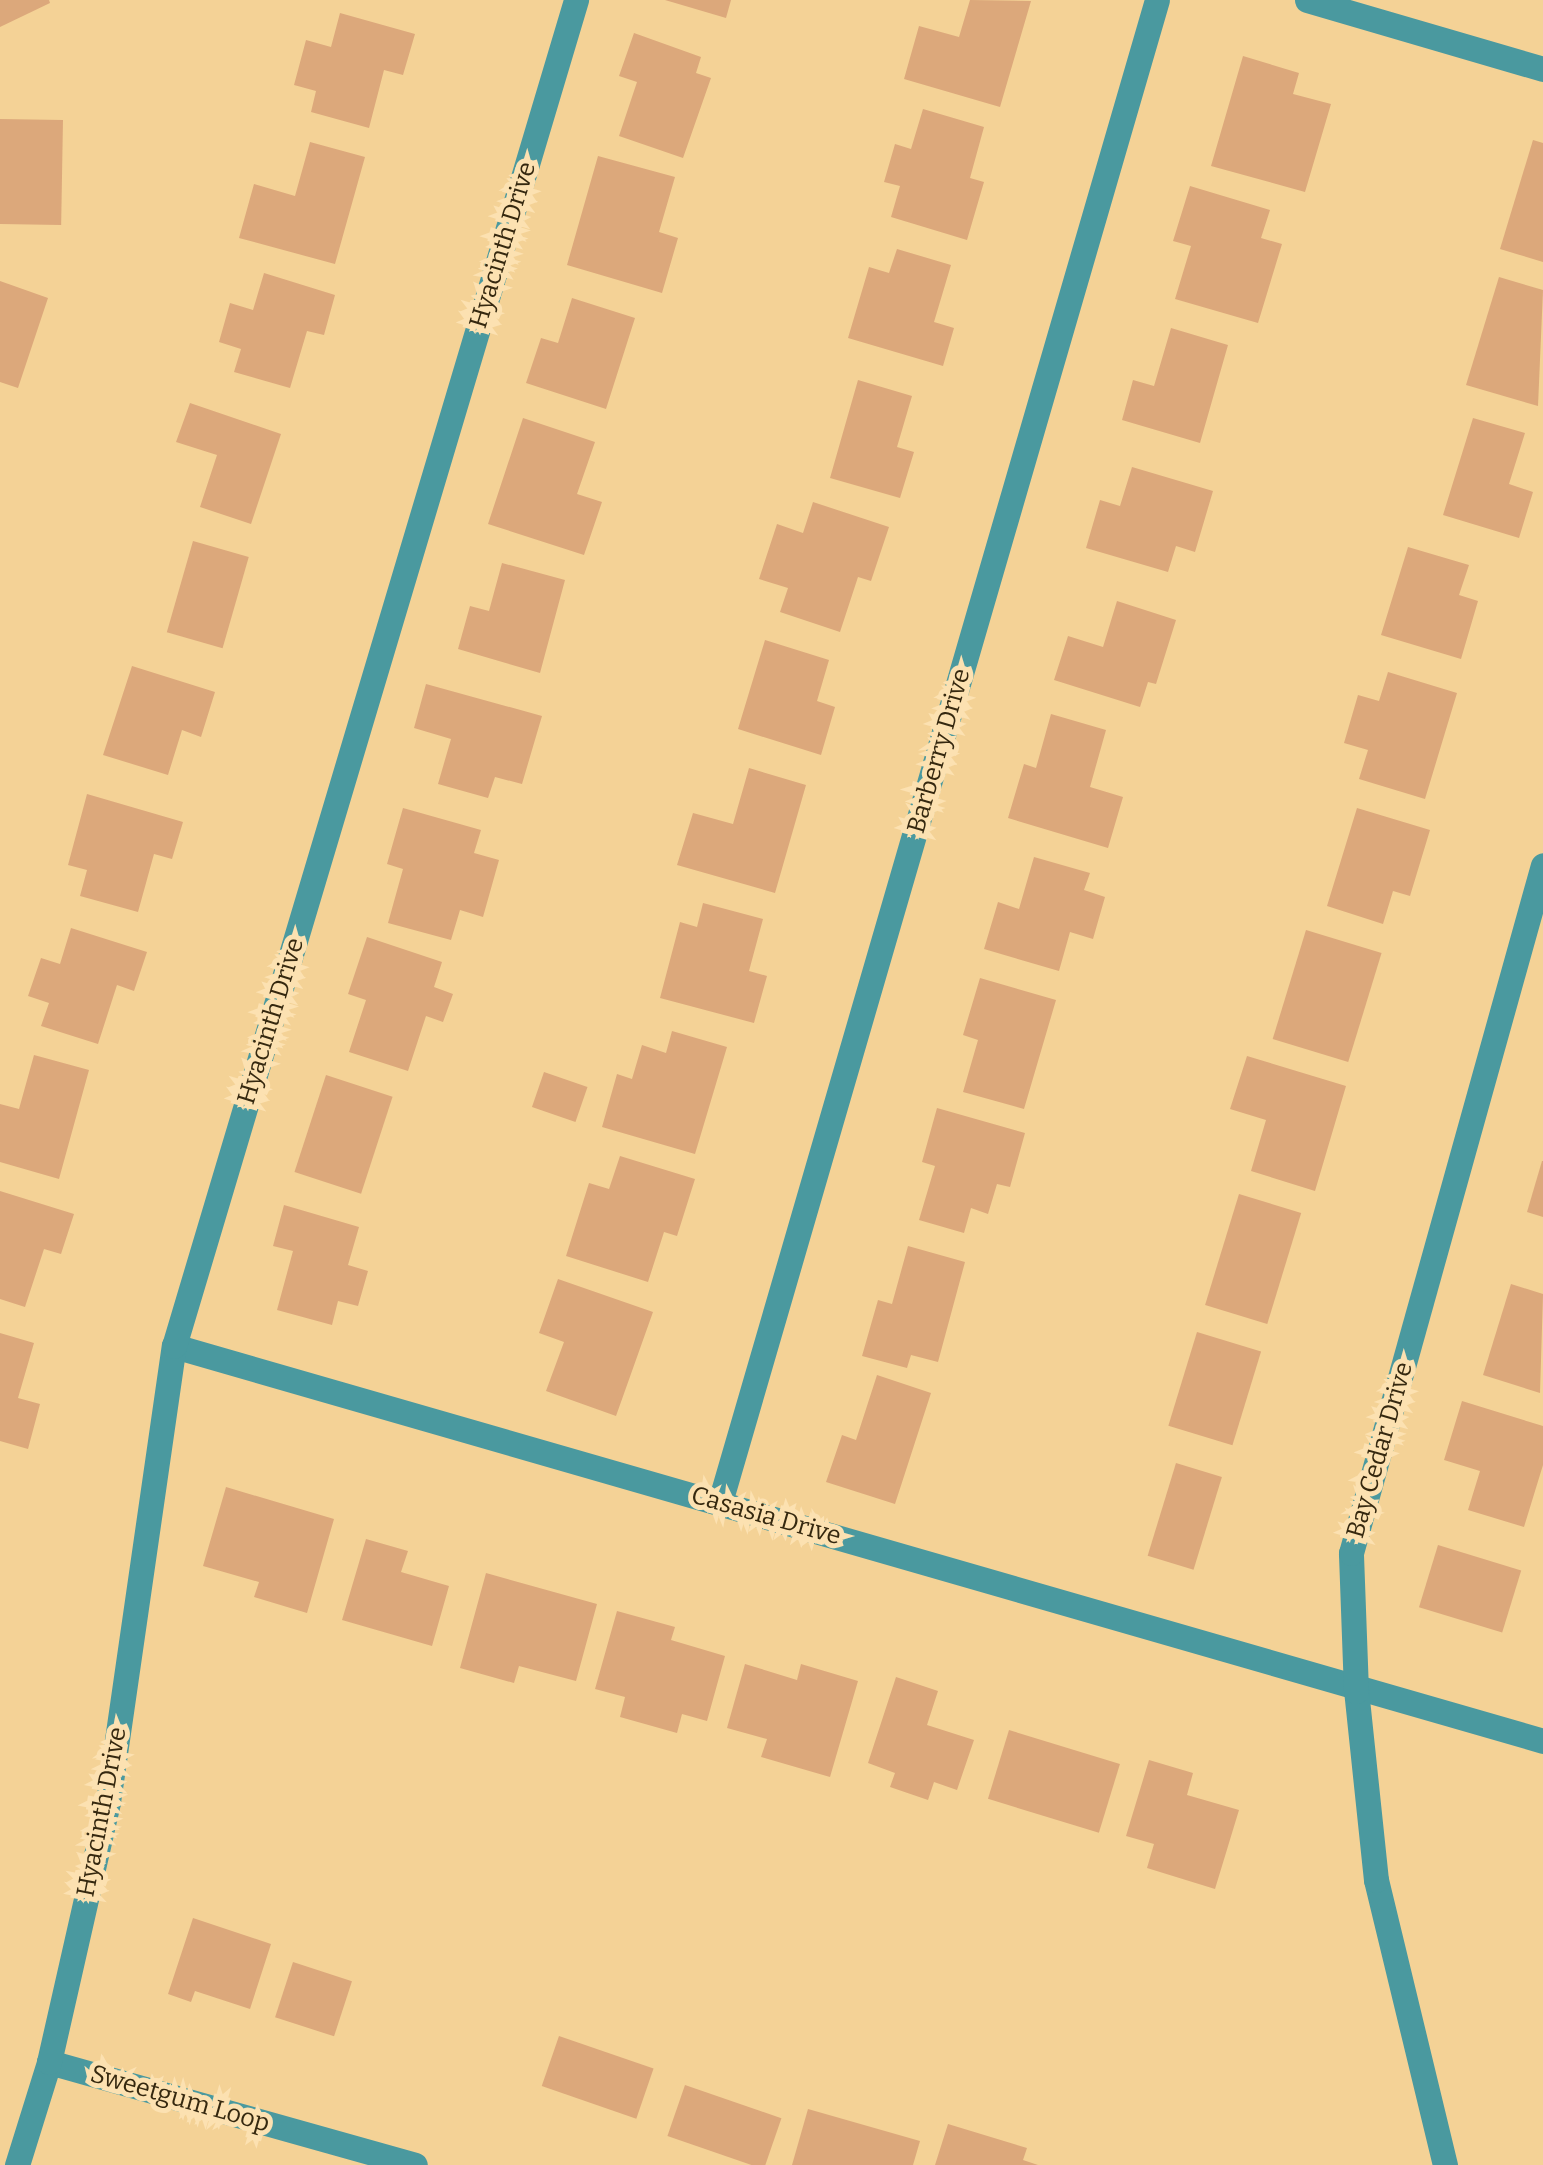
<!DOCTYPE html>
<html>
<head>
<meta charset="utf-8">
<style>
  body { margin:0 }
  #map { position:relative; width:1543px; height:2165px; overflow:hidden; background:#f4d296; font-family:Bitter,serif }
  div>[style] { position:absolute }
  .building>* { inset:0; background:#dca87b; transform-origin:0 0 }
  .minor>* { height:25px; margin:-12.5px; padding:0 12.5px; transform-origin:12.5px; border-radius:12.5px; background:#4a999f }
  span { translate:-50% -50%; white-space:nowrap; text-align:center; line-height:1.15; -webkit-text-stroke:10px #fce1b1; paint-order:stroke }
  .street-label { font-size:25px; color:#35280f }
</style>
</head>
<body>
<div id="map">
  <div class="building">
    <div style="clip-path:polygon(0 0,49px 0,50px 3px,0 27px)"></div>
    <div style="clip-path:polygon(665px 0,731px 0,726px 18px)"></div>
    <div style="clip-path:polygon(970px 0,1031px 1px,1000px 107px,904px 79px,919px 26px,959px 37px)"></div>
    <div style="clip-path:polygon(340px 13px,415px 34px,403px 75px,384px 70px,369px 128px,311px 112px,316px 91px,294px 85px,306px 40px,331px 47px)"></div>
    <div style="clip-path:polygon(634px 33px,701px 57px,696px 73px,711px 78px,683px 158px,619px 136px,637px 82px,619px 76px)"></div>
    <div style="clip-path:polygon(1243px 56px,1299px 73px,1293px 94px,1331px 104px,1305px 192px,1211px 166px)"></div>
    <div style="clip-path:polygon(923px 109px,984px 127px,970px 178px,984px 182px,967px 240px,891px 217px,900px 186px,884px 182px,895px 144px,911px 149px)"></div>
    <div style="left:0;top:119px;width:63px;height:105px;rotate:1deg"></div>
    <div style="clip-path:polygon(1533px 140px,1543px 143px,1543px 262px,1500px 249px)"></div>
    <div style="clip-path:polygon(310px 142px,365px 157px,335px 264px,239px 238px,254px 184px,295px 196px)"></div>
    <div style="clip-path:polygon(598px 156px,675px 177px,659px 232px,678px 238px,662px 293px,567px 265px)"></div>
    <div style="clip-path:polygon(1190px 186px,1270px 210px,1261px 238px,1282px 244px,1258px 323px,1175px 299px,1191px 246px,1173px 241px)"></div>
    <div style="clip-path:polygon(897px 249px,951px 265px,934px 322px,954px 328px,943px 366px,848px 338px,869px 267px,889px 273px)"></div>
    <div style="clip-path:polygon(264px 273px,335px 295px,324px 335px,307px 331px,290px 388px,234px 372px,241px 349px,219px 342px,230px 303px,253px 310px)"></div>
    <div style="clip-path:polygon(1499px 277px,1543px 290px,1538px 406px,1466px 385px)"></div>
    <div style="clip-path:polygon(0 281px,48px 298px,18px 388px,0 382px)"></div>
    <div style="clip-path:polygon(572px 298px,635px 318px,606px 409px,526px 383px,541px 338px,558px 343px)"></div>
    <div style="clip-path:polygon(1171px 328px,1228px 345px,1200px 443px,1122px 420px,1133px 380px,1154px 386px)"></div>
    <div style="clip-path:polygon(858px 380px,912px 396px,897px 447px,914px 452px,900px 498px,830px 478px)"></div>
    <div style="clip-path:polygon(190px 403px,281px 434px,251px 524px,200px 507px,217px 455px,176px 442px)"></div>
    <div style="clip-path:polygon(523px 418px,595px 442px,577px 494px,602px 502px,584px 555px,488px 524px)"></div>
    <div style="clip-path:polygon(1473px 418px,1525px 433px,1509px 484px,1533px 492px,1519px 538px,1443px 515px)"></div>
    <div style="clip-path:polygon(1132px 467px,1213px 491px,1195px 552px,1176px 546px,1168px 572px,1086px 548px,1100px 500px,1120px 506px)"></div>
    <div style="clip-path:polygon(813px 502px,889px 527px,871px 581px,858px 577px,840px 632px,780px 612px,788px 588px,759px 579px,777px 524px,803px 533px)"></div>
    <div style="left:193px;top:541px;width:58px;height:95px;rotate:16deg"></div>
    <div style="clip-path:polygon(1408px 547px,1469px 565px,1459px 595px,1478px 601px,1461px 659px,1381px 635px)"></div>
    <div style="clip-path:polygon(502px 563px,565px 580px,540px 673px,458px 649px,470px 606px,489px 611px)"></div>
    <div style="clip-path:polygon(1117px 601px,1176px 620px,1156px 684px,1148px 682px,1140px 707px,1054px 680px,1068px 636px,1103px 647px)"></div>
    <div style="clip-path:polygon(765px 640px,829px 660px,817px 701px,835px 707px,821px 755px,738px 729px)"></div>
    <div style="clip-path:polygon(132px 666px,215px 692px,201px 737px,182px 730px,168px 775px,103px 755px)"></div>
    <div style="clip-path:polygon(1388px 672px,1457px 693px,1425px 799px,1359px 779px,1368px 750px,1344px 743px,1358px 695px,1379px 701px)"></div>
    <div style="clip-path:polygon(426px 684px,542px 716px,522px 784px,495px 777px,488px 798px,438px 784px,451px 739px,414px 728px)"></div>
    <div style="clip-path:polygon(1051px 714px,1106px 730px,1090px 787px,1123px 797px,1108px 848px,1008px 818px,1024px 764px,1036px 768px)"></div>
    <div style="clip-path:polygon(749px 768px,806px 785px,775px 893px,677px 865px,693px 813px,733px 824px)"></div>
    <div style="clip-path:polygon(87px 794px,183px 822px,172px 859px,154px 854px,138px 912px,80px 896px,87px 870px,68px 865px)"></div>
    <div style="clip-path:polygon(403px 808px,481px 830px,474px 853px,499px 860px,483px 917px,460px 910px,451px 940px,388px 923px,403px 869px,387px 864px)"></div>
    <div style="clip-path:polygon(1357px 808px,1430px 830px,1410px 896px,1393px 891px,1383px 924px,1327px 906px)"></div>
    <div style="clip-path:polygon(1034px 857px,1090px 873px,1084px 890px,1105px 897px,1093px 939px,1070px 932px,1059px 971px,984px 949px,998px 902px,1019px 909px)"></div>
    <div style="clip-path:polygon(703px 903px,763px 919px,749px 971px,767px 976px,754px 1023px,660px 998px,680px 922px,697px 927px)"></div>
    <div style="clip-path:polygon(71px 928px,147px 952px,134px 991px,117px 985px,98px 1044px,41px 1026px,49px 1003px,28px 996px,41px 958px,60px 964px)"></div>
    <div style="left:1306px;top:930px;width:79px;height:114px;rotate:17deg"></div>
    <div style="clip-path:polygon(367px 937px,442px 962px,434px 987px,453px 994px,443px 1022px,426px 1016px,408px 1071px,349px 1052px,366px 1000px,348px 994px)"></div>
    <div style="clip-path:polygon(980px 978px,1056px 1000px,1024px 1109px,963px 1092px,978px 1040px,963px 1035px)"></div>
    <div style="clip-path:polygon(672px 1031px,727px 1047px,695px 1154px,602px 1127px,617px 1074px,632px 1079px,642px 1045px,666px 1053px)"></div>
    <div style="clip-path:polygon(34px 1055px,89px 1070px,59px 1179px,0 1162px,0 1104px,19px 1109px)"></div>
    <div style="clip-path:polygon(1247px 1056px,1346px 1086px,1315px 1191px,1251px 1171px,1266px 1120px,1230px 1109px)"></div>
    <div style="left:544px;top:1072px;width:46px;height:37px;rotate:19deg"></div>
    <div style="left:326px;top:1075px;width:70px;height:102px;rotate:18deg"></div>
    <div style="clip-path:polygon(937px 1108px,1025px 1133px,1010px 1187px,997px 1184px,988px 1214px,971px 1208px,964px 1233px,919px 1220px,935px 1166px,922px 1162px)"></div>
    <div style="clip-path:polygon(620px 1156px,695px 1179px,677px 1236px,664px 1232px,648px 1282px,566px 1256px,589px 1183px,609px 1189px)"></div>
    <div style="clip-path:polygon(1542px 1161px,1543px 1161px,1543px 1217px,1527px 1212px)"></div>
    <div style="clip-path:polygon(0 1191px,74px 1214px,61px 1254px,44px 1249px,25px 1307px,0 1299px)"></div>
    <div style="left:1239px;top:1194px;width:65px;height:116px;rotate:17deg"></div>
    <div style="clip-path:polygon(284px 1205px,359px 1227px,348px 1265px,368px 1271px,358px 1306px,338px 1301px,332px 1325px,277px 1310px,293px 1251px,273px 1246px)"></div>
    <div style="clip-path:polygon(908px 1246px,965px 1262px,938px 1362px,911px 1355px,907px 1368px,862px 1356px,878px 1300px,892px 1304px)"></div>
    <div style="clip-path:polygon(558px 1279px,653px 1312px,616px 1416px,546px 1391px,564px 1342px,539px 1333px)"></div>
    <div style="clip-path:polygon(1511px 1284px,1543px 1294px,1540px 1393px,1483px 1375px)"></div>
    <div style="left:1197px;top:1332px;width:67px;height:98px;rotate:17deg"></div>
    <div style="clip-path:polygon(0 1333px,34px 1343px,18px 1398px,40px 1404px,28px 1449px,0 1441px)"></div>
    <div style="clip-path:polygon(877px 1375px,931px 1393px,895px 1504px,826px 1482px,842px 1435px,856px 1440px)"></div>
    <div style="clip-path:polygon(1462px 1401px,1543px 1426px,1543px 1465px,1524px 1527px,1468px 1510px,1480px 1471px,1444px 1460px)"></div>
    <div style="left:1176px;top:1463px;width:48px;height:97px;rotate:17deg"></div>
    <div style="clip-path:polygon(226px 1487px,334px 1519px,307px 1613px,254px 1597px,259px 1582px,203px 1566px)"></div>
    <div style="clip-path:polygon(366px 1539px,408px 1551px,401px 1572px,449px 1586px,432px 1646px,342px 1620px)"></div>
    <div style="left:1438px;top:1545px;width:87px;height:65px;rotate:17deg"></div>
    <div style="clip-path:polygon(486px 1573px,597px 1604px,576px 1681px,519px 1666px,514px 1683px,460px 1668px)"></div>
    <div style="clip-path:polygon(617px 1611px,675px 1627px,671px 1640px,725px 1656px,707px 1721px,682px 1714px,677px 1733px,620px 1717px,625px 1697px,595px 1689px)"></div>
    <div style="clip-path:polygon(745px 1664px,797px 1680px,801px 1664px,858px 1681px,830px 1777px,761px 1757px,767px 1739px,727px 1728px)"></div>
    <div style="clip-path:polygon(896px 1677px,938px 1691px,927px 1725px,974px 1740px,957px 1790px,934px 1782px,928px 1800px,890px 1787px,895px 1773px,868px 1763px)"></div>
    <div style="left:1009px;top:1730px;width:116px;height:72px;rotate:17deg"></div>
    <div style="clip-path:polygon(1149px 1760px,1193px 1773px,1187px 1795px,1239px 1810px,1215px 1889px,1147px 1868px,1154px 1844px,1126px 1836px)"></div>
    <div style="clip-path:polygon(193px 1918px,271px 1944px,250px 2009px,195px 1991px,191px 2002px,168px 1994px)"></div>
    <div style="left:293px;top:1962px;width:62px;height:58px;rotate:18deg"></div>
    <div style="left:559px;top:2036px;width:100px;height:53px;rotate:19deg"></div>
    <div style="left:685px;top:2085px;width:102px;height:54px;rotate:19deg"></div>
    <div style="clip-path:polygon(808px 2109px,920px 2141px,913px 2165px,792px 2165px)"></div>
    <div style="clip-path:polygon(948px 2124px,1027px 2148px,1023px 2160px,1038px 2165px,935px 2165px)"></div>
  </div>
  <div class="minor">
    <div style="left:1307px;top:0;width:246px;rotate:16.3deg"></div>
    <div style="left:174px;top:1346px;width:1425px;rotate:16.09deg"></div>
    <div style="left:720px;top:1502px;width:1564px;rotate:-73.78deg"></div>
    <div style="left:49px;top:2062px;width:380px;rotate:15.7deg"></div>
    <div style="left:17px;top:2165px;width:108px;rotate:-72.7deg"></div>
    <div style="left:49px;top:2062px;width:267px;rotate:-77.2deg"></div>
    <div style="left:108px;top:1802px;width:461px;rotate:-81.8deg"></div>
    <div style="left:174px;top:1346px;width:1405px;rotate:-73.37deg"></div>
    <div style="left:1445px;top:2165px;width:293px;rotate:-103.6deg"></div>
    <div style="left:1376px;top:1880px;width:190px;rotate:-96deg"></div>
    <div style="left:1356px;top:1691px;width:138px;rotate:-92.1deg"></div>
    <div style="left:1351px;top:1553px;width:714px;rotate:-74.41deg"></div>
  </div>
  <div class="street-label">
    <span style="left:503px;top:245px;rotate:-73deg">Hyacinth Drive</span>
    <span style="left:939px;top:751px;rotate:-74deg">Barberry Drive</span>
    <span style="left:271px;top:1021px;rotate:-73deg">Hyacinth Drive</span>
    <span style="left:1380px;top:1450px;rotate:-74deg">Bay Cedar Drive</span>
    <span style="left:766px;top:1516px;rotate:16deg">Casasia Drive</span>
    <span style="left:102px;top:1812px;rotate:-79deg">Hyacinth Drive</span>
    <span style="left:180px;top:2099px;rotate:16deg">Sweetgum Loop</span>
  </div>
</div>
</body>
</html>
